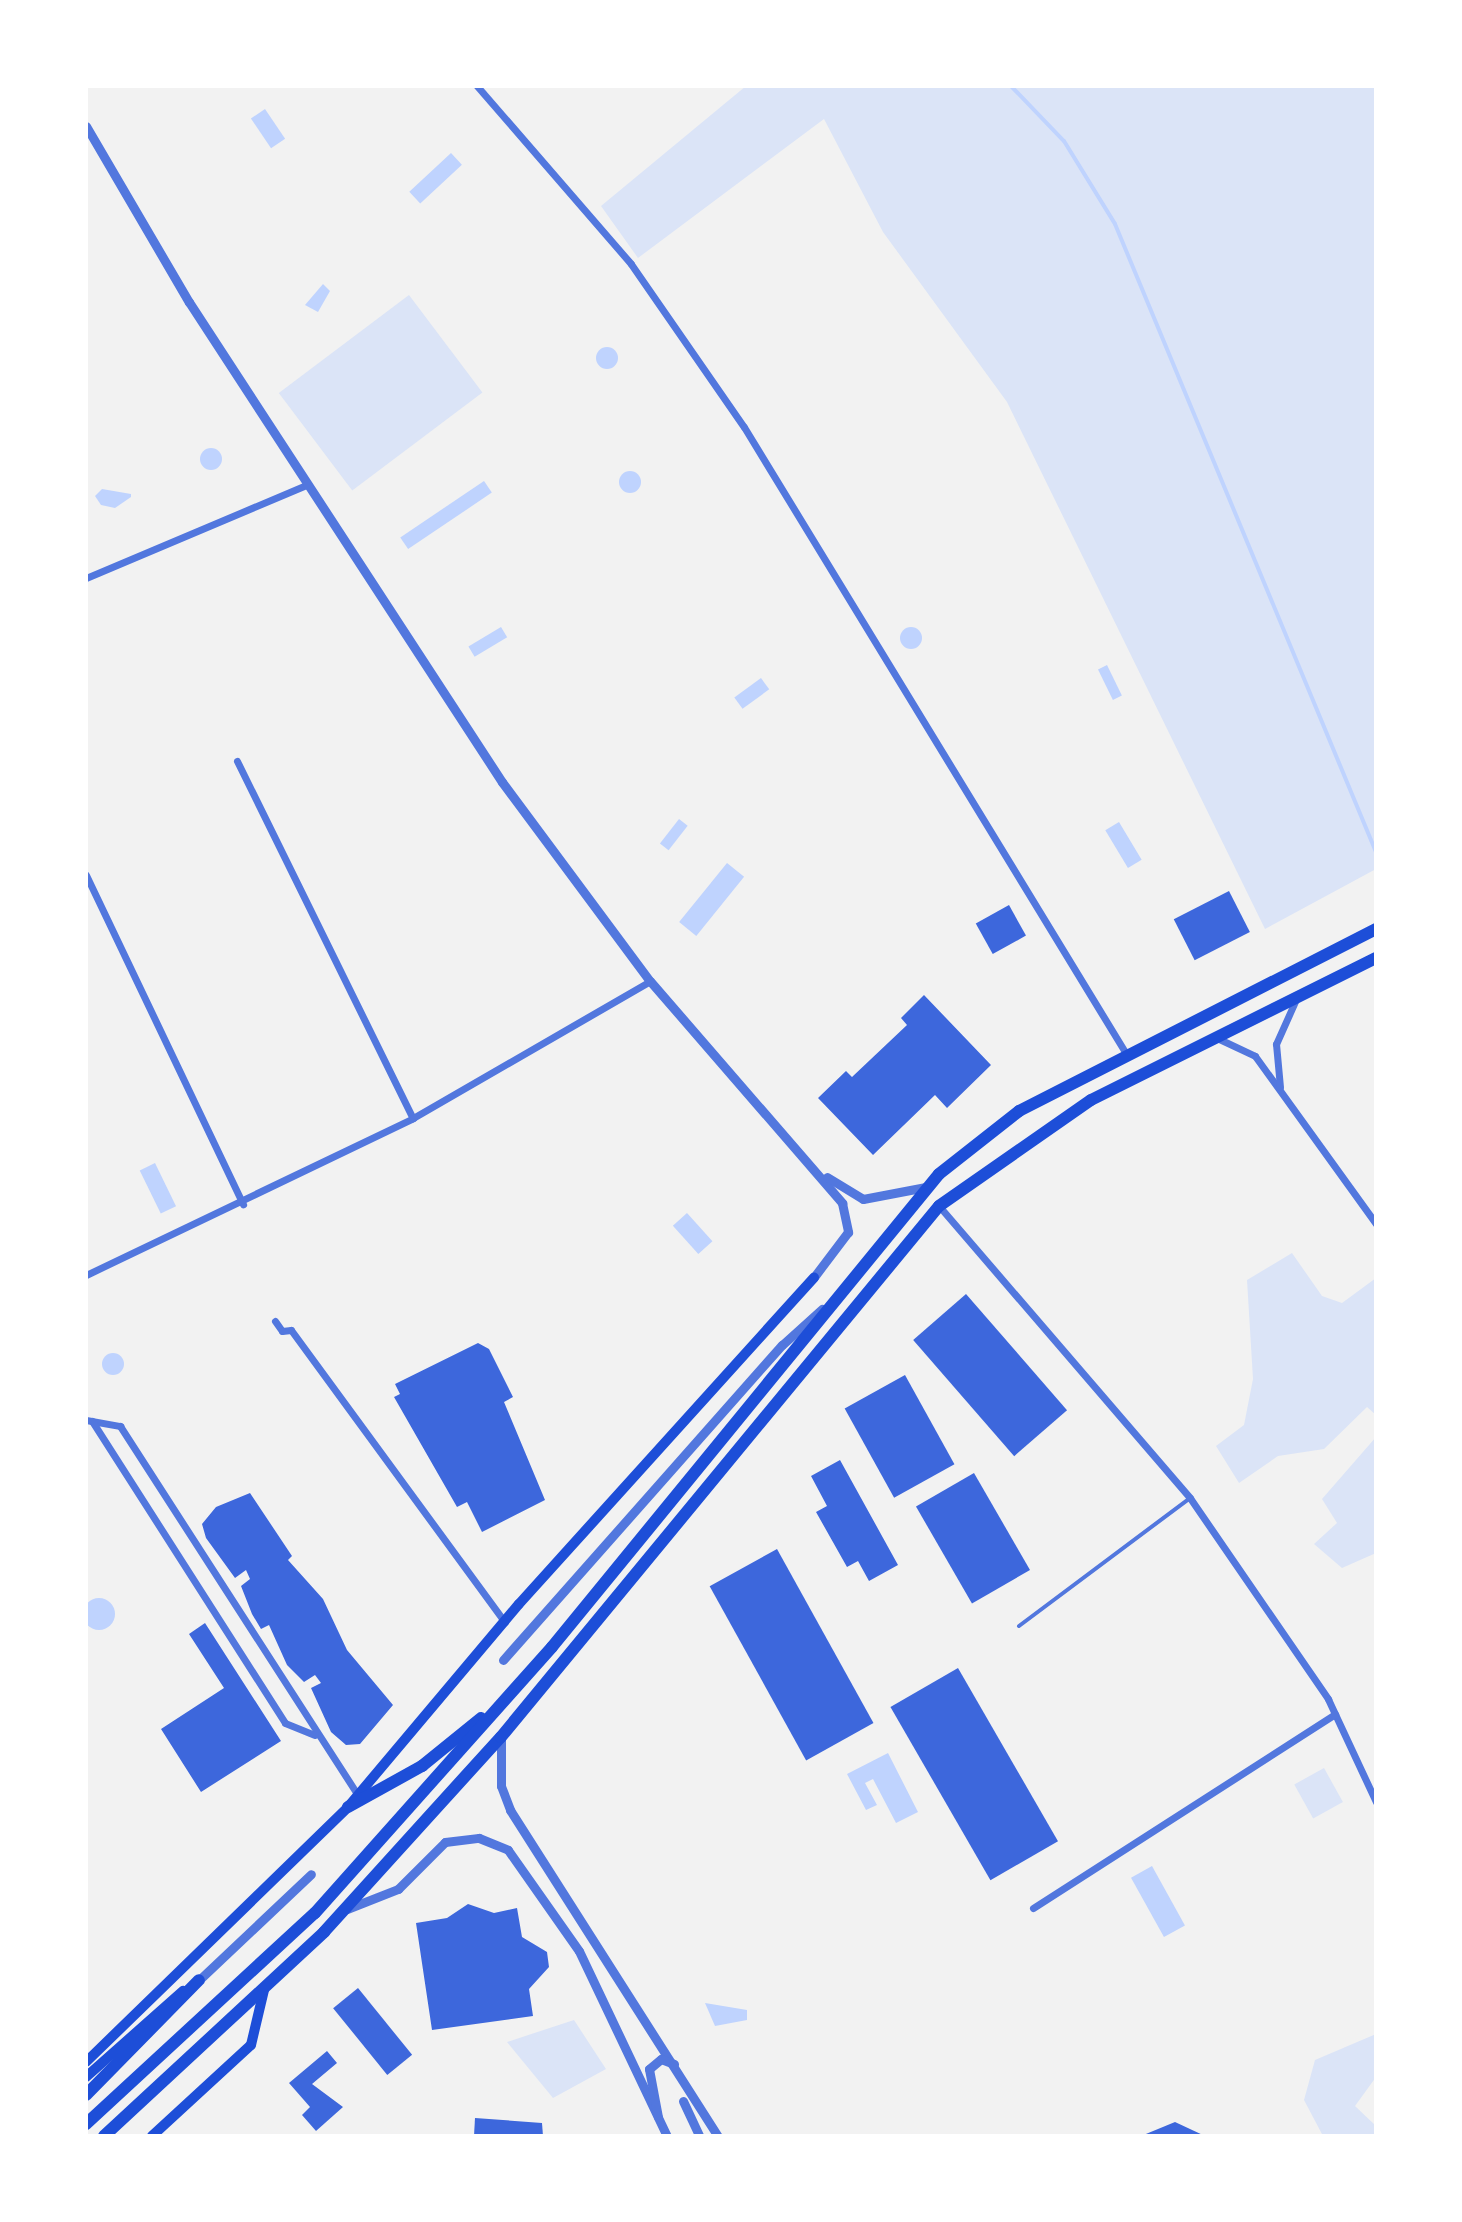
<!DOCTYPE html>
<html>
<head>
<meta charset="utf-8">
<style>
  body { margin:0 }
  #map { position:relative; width:1462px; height:2222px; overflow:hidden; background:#f2f2f2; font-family:Inter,sans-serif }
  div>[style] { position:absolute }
  .green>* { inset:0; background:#dbe4f7; transform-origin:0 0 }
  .water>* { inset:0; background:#bfd3fe; transform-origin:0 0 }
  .round { border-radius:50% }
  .stream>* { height:4px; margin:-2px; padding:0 2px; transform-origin:2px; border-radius:2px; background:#bfd3fe }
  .building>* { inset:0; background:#3d67dc; transform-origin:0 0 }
  .service>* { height:4px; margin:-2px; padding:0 2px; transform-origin:2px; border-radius:2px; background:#5277de }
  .minor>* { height:7px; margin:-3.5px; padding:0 3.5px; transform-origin:3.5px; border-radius:3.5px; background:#5277de }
  .tertiary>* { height:9px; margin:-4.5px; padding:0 4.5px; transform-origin:4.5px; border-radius:4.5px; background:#5277de }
  .secondary>* { height:10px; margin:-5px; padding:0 5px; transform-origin:5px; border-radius:5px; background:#1d4ed8 }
  .primary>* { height:12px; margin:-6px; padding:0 6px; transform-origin:6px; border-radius:6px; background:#1d4ed8 }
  span { translate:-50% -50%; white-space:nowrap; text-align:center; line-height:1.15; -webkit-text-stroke:6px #fff; paint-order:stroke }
  .frame { position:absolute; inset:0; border:88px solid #fff; pointer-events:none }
</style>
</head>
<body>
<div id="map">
  <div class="green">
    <div style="clip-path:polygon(746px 86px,1376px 86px,1376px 869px,1265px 929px,1007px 402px,883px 232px,824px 119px,638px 258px,601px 206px)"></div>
    <div style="left:409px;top:295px;width:122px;height:163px;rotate:53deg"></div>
    <div style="clip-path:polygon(1292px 1253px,1322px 1296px,1342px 1303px,1376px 1278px,1376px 1415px,1367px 1407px,1324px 1449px,1278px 1456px,1239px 1483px,1216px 1446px,1244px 1425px,1253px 1379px,1247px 1280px)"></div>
    <div style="clip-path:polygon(1376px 1437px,1376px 1553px,1342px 1568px,1314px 1544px,1337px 1523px,1322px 1499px)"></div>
    <div style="left:1324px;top:1768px;width:39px;height:34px;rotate:61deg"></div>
    <div style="clip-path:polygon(574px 2020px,606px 2069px,553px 2098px,507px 2042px)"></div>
    <div style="clip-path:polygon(1376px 2034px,1376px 2077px,1355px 2106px,1376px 2126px,1376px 2136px,1323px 2136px,1304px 2100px,1315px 2060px)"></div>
  </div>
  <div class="water">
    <div style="left:265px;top:109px;width:36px;height:17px;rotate:56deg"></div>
    <div style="left:451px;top:153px;width:16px;height:57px;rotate:47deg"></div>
    <div style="clip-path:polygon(323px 284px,330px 291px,318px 312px,305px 305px)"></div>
    <div class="round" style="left:596px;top:347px;width:22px;height:22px"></div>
    <div class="round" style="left:200px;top:448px;width:22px;height:22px"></div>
    <div class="round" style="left:619px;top:471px;width:22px;height:22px"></div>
    <div style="left:484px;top:481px;width:14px;height:101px;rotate:56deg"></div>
    <div style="clip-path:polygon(102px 489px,131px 494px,131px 497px,115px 508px,101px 505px,95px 496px)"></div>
    <div class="round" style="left:900px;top:627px;width:22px;height:22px"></div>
    <div style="left:501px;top:627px;width:12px;height:38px;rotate:59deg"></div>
    <div style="left:1107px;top:665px;width:34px;height:10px;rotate:64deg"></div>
    <div style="left:761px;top:678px;width:14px;height:33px;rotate:54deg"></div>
    <div style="left:679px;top:819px;width:11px;height:31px;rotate:38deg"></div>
    <div style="left:1119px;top:822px;width:44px;height:16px;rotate:59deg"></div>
    <div style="left:727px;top:863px;width:22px;height:76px;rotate:39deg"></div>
    <div style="left:155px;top:1163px;width:48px;height:17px;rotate:64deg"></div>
    <div style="left:687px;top:1213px;width:38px;height:19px;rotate:48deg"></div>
    <div class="round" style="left:102px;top:1353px;width:22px;height:22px"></div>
    <div class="round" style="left:83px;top:1598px;width:32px;height:32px"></div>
    <div style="clip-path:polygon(888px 1753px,918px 1812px,896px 1823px,873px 1779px,865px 1783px,877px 1805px,866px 1810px,847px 1774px)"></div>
    <div style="left:1152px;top:1866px;width:68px;height:24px;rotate:61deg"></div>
    <div style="clip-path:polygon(705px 2003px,747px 2010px,747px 2020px,715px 2026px)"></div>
  </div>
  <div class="stream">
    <div style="left:1011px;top:86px;width:76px;rotate:46.1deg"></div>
    <div style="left:1064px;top:141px;width:97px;rotate:58.4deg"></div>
    <div style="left:1115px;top:224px;width:680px;rotate:67.43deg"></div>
  </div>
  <div class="building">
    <div style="left:1229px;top:891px;width:46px;height:62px;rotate:63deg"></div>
    <div style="left:1009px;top:905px;width:35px;height:38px;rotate:61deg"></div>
    <div style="clip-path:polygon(924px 995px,991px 1065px,947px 1108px,935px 1095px,873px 1155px,818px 1098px,846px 1071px,852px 1077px,907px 1025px,901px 1018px)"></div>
    <div style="left:966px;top:1294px;width:154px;height:70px;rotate:49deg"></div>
    <div style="clip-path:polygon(478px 1343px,489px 1349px,513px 1397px,504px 1402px,545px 1500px,482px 1532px,467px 1502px,457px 1507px,394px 1397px,400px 1394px,395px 1384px)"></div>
    <div style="left:905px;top:1375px;width:102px;height:69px;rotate:61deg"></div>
    <div style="clip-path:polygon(840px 1460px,898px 1565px,869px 1581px,858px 1561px,847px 1567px,816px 1512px,827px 1506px,811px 1476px)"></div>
    <div style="left:974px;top:1473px;width:112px;height:67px;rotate:60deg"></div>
    <div style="clip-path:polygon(250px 1493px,292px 1556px,288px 1560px,323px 1599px,347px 1650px,393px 1705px,360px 1744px,346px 1745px,331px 1732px,311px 1688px,321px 1683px,315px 1675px,304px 1682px,287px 1665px,269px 1625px,261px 1629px,252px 1614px,241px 1586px,250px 1579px,246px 1570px,235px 1578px,206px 1538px,202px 1524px,216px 1507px)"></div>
    <div style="left:777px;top:1549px;width:199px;height:77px;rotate:61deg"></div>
    <div style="clip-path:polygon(205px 1623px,281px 1741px,201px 1792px,161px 1729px,224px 1688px,189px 1634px)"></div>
    <div style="left:958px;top:1668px;width:200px;height:78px;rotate:60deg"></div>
    <div style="clip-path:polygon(468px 1904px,494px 1913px,517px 1908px,522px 1937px,547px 1952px,549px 1967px,529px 1989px,533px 2016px,432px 2030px,416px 1923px,447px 1918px)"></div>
    <div style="left:358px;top:1988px;width:86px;height:32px;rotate:51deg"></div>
    <div style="clip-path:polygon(327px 2051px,337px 2063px,312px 2084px,343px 2107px,316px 2131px,302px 2115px,310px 2107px,289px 2083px)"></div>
    <div style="clip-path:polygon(475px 2118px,542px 2123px,543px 2136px,474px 2136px)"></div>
    <div style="clip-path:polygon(1175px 2122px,1205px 2136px,1141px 2136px)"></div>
  </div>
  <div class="service">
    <div style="left:1019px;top:1626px;width:214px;rotate:-36.8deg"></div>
  </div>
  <div class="minor">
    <div style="left:477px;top:86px;width:235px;rotate:49.1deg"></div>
    <div style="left:631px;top:264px;width:198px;rotate:55.3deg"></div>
    <div style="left:744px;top:427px;width:732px;rotate:58.63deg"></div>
    <div style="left:86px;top:578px;width:241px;rotate:-22.9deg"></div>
    <div style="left:237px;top:761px;width:398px;rotate:63.8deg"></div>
    <div style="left:86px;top:875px;width:365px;rotate:64.5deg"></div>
    <div style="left:1217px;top:1038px;width:42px;rotate:25.3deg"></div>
    <div style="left:1255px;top:1056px;width:207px;rotate:54.2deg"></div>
    <div style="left:1280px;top:1087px;width:43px;rotate:-95.3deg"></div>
    <div style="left:1276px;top:1044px;width:51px;rotate:-65.9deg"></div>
    <div style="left:939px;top:1206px;width:385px;rotate:49.3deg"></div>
    <div style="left:1190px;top:1498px;width:244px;rotate:55.5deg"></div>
    <div style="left:1328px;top:1699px;width:114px;rotate:65deg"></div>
    <div style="left:86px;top:1275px;width:363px;rotate:-25.6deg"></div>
    <div style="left:413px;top:1118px;width:274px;rotate:-30deg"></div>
    <div style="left:275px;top:1321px;width:12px;rotate:55deg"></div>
    <div style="left:282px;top:1331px;width:9px;rotate:-6deg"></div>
    <div style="left:291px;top:1330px;width:362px;rotate:53.8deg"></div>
    <div style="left:86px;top:1420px;width:35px;rotate:10deg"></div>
    <div style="left:120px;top:1426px;width:440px;rotate:57.2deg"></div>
    <div style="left:92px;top:1421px;width:358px;rotate:57.4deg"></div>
    <div style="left:285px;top:1723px;width:32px;rotate:22deg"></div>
    <div style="left:1033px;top:1908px;width:359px;rotate:-32.7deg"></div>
  </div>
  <div class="tertiary">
    <div style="left:86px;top:126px;width:204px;rotate:59.7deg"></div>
    <div style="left:189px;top:302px;width:573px;rotate:56.89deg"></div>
    <div style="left:502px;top:782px;width:248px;rotate:53.4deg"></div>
    <div style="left:650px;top:981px;width:294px;rotate:49.1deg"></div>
    <div style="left:842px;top:1203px;width:30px;rotate:78deg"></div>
    <div style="left:848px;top:1232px;width:56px;rotate:127.1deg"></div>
    <div style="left:827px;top:1177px;width:42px;rotate:31.4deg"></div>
    <div style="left:863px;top:1199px;width:64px;rotate:-10.8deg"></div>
    <div style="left:503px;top:1660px;width:421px;rotate:-48.5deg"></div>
    <div style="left:782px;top:1345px;width:54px;rotate:-42deg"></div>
    <div style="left:501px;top:1737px;width:49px;rotate:90deg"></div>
    <div style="left:501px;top:1786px;width:26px;rotate:69deg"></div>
    <div style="left:510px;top:1810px;width:387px;rotate:57.5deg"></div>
    <div style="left:347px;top:1909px;width:55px;rotate:-21.4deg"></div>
    <div style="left:398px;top:1889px;width:66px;rotate:-45deg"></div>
    <div style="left:445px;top:1842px;width:34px;rotate:-7deg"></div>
    <div style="left:479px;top:1838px;width:31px;rotate:22deg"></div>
    <div style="left:508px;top:1850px;width:123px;rotate:54.9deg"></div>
    <div style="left:579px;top:1951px;width:205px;rotate:64.6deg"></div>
    <div style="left:199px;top:1980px;width:154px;rotate:-43.4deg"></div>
    <div style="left:683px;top:2101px;width:38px;rotate:65deg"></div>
    <div style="left:658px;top:2117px;width:49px;rotate:-100.6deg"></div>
    <div style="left:649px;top:2069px;width:16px;rotate:-40deg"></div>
    <div style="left:661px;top:2059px;width:14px;rotate:21deg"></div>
  </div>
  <div class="secondary">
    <div style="left:86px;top:2062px;width:366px;rotate:-44.2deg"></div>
    <div style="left:348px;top:1807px;width:265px;rotate:-49.9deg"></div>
    <div style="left:519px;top:1604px;width:440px;rotate:-47.9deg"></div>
    <div style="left:86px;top:2077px;width:130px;rotate:-41.6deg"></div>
    <div style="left:152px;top:2136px;width:134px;rotate:-42.6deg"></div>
    <div style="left:251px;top:2045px;width:57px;rotate:-76.7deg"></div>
  </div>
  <div class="primary">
    <div style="left:348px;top:1807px;width:85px;rotate:-29deg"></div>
    <div style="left:422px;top:1766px;width:76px;rotate:-39.1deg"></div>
    <div style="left:86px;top:2095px;width:161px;rotate:-45.5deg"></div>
    <div style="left:86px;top:2124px;width:311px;rotate:-42.7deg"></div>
    <div style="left:315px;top:1913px;width:356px;rotate:-48.3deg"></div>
    <div style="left:552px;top:1647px;width:611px;rotate:-50.71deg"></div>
    <div style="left:939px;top:1174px;width:102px;rotate:-38.2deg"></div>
    <div style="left:1019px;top:1111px;width:401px;rotate:-27deg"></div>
    <div style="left:104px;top:2136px;width:300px;rotate:-42.8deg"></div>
    <div style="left:324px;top:1932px;width:263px;rotate:-47.8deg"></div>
    <div style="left:501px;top:1737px;width:688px;rotate:-50.48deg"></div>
    <div style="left:939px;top:1206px;width:185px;rotate:-34.9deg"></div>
    <div style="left:1091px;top:1100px;width:318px;rotate:-26.5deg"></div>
  </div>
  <div class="frame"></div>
</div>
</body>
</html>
